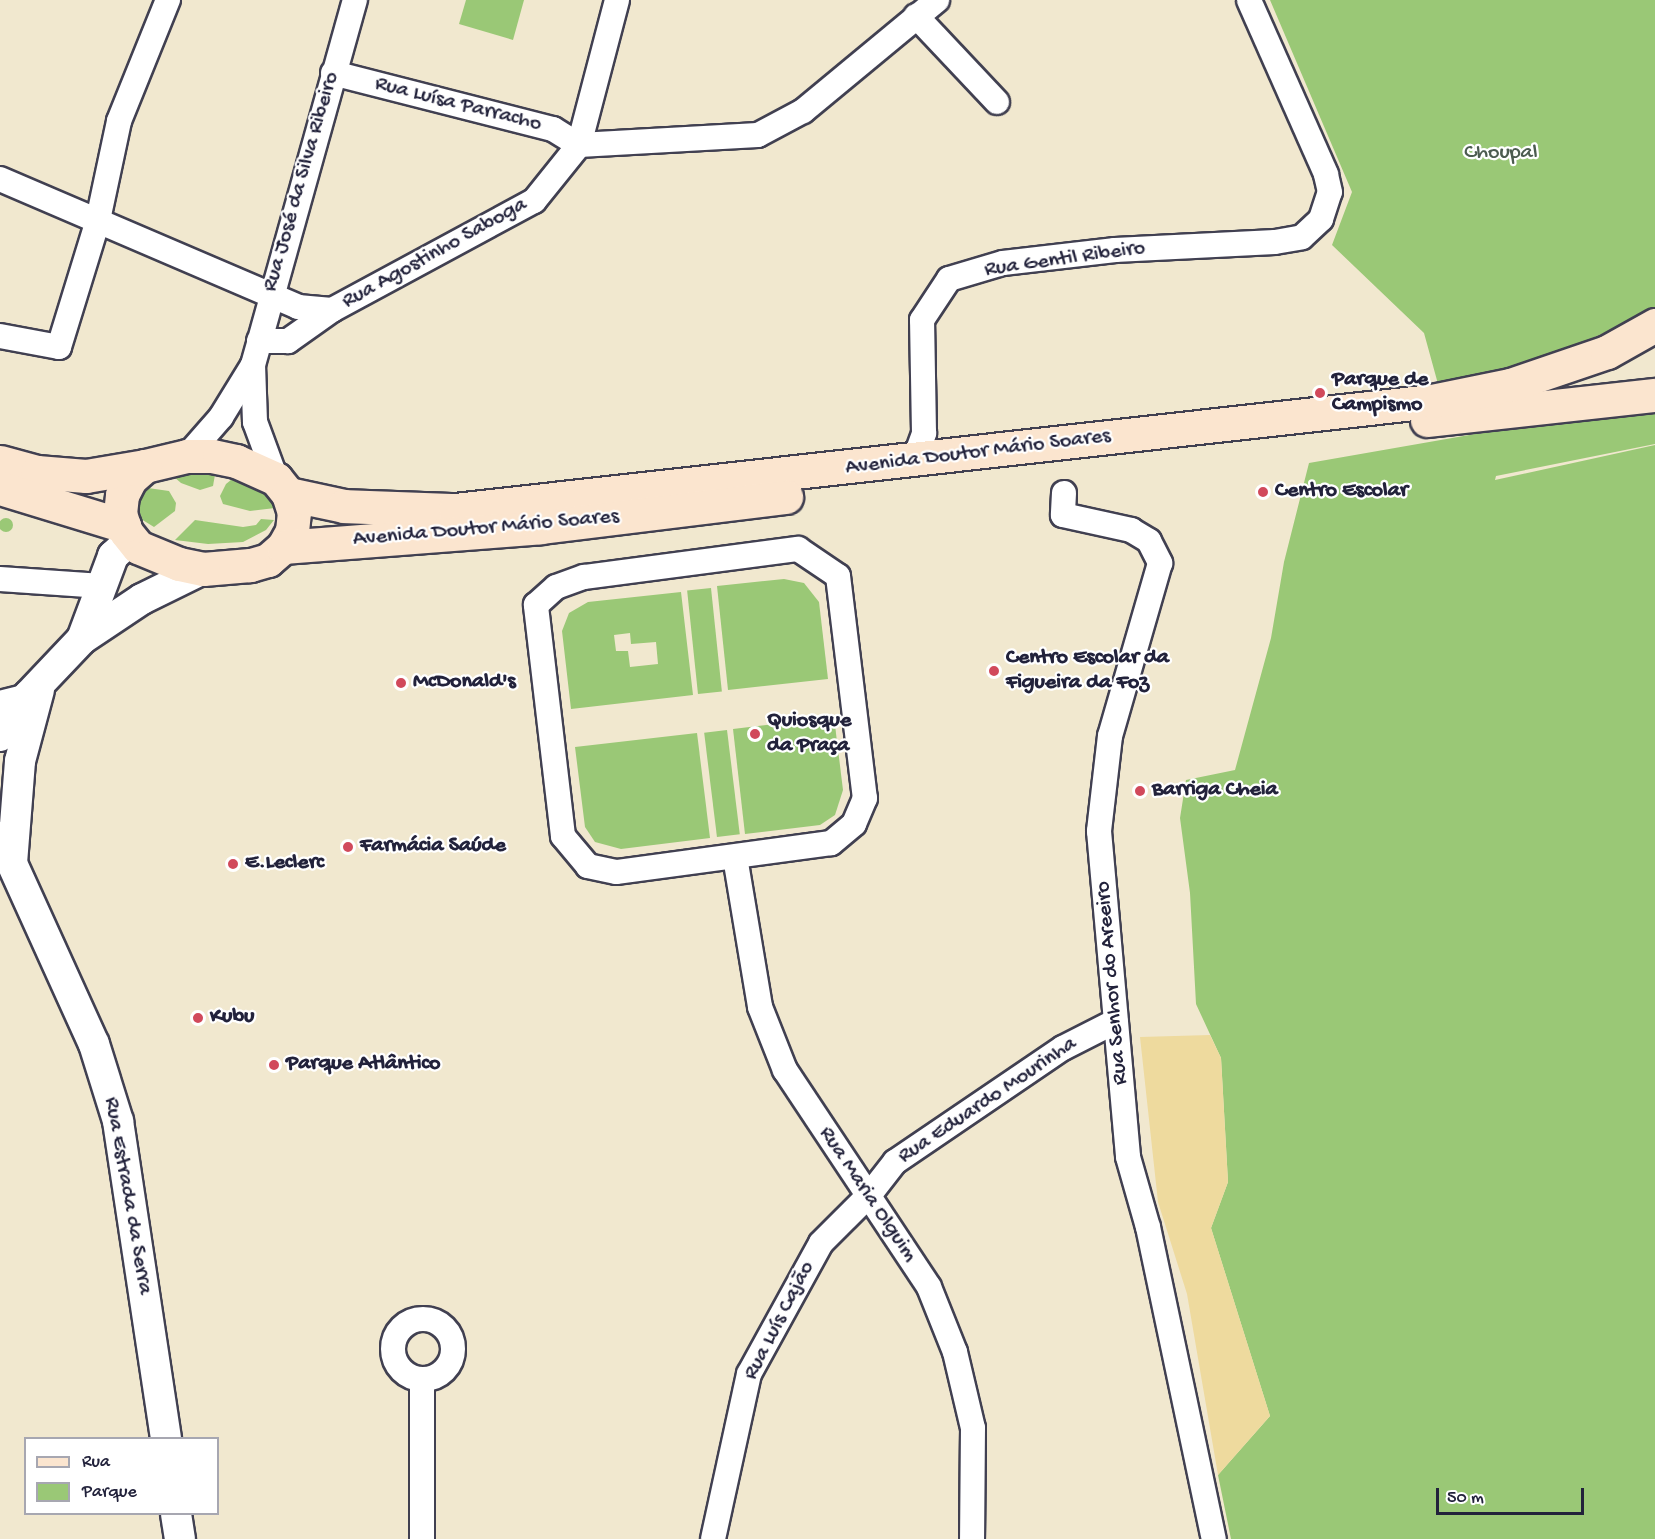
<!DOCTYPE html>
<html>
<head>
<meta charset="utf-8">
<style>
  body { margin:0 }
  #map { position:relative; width:1655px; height:1539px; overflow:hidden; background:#f1e8cf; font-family:"Gochi Hand",sans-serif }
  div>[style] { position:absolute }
  .green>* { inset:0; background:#9ac876; transform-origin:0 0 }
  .round { border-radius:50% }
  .sand>* { inset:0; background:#eeda9e }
  .roads { filter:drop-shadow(2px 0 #414051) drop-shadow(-2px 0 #414051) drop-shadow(0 2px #414051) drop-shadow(0 -2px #414051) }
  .minor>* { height:24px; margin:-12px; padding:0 12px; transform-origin:12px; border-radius:12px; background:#fff }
  .minor>.ring { margin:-12px; padding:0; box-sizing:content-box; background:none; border:24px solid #fff; border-radius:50% }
  .tertiary>* { height:30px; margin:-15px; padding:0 15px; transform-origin:15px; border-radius:15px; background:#fff }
  .secondary>* { height:33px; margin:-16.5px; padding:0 16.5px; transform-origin:16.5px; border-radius:16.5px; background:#fbe5cf }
  .dots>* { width:16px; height:16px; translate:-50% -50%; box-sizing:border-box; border:3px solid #fff; border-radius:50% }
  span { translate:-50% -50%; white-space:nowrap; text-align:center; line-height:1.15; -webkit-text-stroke:4.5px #fff; paint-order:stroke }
  .street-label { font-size:22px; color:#22223b }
  .park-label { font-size:22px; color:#4c5c50 }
  .poi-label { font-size:22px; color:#22223b; font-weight:700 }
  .left { translate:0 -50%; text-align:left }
  .legend { position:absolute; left:24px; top:1437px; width:195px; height:78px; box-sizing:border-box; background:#fff; border:2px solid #a7a7b1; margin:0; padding:8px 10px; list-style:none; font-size:18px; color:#22223b }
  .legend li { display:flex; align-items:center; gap:12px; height:30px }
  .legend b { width:30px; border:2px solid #a7a7b1 }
  .scale { position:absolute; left:1436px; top:1488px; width:148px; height:27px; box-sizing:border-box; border:3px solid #22223b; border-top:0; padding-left:8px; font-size:18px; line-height:21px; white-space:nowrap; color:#22223b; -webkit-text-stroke:4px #fff; paint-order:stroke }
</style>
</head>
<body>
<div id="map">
  <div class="green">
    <div style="clip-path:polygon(466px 0,524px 0,513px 40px,459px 24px)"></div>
    <div style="clip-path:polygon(1270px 0,1655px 0,1655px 310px,1577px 345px,1489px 374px,1438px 384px,1424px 333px,1332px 245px,1352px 192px)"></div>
    <div style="clip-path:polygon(1655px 414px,1655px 444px,1496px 476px,1495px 480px,1655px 445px,1655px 1539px,1231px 1539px,1218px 1475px,1270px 1416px,1211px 1228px,1228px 1182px,1221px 1058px,1196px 1004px,1190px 893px,1180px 818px,1186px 780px,1235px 770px,1271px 638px,1284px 562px,1309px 463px,1475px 434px)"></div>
    <div style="clip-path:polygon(183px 467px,216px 469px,213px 486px,200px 490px,181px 483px,173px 476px)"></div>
    <div style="clip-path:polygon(237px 475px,262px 486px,275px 508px,250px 511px,223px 504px,220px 496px,226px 484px)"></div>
    <div style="clip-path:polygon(141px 487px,169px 491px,176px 503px,175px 511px,154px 527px,141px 519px,137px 508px)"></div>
    <div class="round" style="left:-1px;top:518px;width:14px;height:14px"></div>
    <div style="clip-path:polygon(261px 519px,274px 520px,266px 530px,243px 542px,208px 544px,175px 540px,195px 520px,243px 527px,256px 525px)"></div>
    <div style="clip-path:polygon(784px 579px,804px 583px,819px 602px,828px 679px,728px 690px,717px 586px)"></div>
    <div style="left:711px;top:588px;width:104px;height:24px;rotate:84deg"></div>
    <div style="clip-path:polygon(evenodd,681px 592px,693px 695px,571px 709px,562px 631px,569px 613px,588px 602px,681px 592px,630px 633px,631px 644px,656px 642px,658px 664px,630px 667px,628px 651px,616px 651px,614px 635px,630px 633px)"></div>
    <div style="clip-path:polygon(834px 717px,843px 790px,835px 815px,820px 825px,745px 834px,733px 729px)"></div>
    <div style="left:727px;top:730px;width:105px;height:23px;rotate:83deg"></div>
    <div style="clip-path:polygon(697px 733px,710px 838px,621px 849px,595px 842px,585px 827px,575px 747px)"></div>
  </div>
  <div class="sand">
    <div style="clip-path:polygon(1210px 1035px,1221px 1058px,1228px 1182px,1211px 1228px,1270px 1416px,1218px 1475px,1187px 1294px,1158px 1202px,1140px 1037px)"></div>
  </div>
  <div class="roads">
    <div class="minor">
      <div style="left:916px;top:16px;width:118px;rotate:46.7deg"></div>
      <div style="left:333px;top:73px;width:227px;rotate:14.3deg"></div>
      <div style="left:553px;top:129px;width:31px;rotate:32deg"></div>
      <div style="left:579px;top:145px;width:179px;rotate:-3.2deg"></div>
      <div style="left:758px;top:135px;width:51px;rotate:-28.1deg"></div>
      <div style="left:803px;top:111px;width:174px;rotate:-39.6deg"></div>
      <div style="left:0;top:179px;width:324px;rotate:23.2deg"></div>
      <div style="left:298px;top:307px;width:34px;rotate:5deg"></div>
      <div style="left:332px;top:310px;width:54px;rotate:144.8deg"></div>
      <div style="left:288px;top:341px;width:29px;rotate:180deg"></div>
      <div style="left:332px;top:310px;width:230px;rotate:-28.4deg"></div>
      <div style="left:534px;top:201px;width:72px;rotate:-51.2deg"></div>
      <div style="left:579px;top:145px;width:150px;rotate:-75.3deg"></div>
      <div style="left:0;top:336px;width:60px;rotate:10.6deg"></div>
      <div style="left:59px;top:347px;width:133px;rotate:-72.9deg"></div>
      <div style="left:98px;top:220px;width:101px;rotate:-78deg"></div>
      <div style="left:119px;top:121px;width:131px;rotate:-68deg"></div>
      <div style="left:187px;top:456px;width:52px;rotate:-48.9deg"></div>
      <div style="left:221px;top:417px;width:61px;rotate:-58.4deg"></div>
      <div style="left:914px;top:461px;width:30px;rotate:-70deg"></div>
      <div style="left:924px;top:433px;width:113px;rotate:-91deg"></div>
      <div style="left:922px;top:320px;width:49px;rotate:-56.6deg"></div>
      <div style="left:949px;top:279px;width:56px;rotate:-16.5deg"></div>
      <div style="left:1003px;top:263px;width:113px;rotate:-6.6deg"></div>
      <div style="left:1115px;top:250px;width:160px;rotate:-2.9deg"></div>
      <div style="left:1275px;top:242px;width:27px;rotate:-10deg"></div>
      <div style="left:1302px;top:237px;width:26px;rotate:-43deg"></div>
      <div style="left:1321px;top:219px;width:28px;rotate:-72deg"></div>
      <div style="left:1330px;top:192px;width:18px;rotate:-103deg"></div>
      <div style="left:1326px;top:174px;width:190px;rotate:-113.9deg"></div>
      <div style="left:276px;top:479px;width:61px;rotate:-110.2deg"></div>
      <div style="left:255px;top:422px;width:57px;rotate:-92deg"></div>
      <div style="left:253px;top:365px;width:379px;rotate:-74.4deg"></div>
      <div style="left:1064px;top:493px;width:22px;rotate:93deg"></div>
      <div style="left:1063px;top:515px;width:70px;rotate:12.4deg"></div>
      <div style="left:1131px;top:530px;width:21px;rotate:31deg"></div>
      <div style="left:1149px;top:541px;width:25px;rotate:63deg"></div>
      <div style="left:1160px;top:563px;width:180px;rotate:106.1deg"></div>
      <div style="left:1110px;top:736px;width:96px;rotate:96.6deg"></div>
      <div style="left:1099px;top:831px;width:327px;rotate:84.9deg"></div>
      <div style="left:1128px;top:1157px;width:73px;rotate:74.1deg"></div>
      <div style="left:1148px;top:1227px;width:319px;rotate:78.1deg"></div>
      <div style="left:798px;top:549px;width:48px;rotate:34deg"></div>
      <div style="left:838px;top:576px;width:224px;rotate:83.1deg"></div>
      <div style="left:865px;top:798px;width:28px;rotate:113deg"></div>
      <div style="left:854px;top:824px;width:30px;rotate:140deg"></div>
      <div style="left:831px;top:843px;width:217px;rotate:172.3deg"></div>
      <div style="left:616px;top:872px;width:29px;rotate:-168deg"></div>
      <div style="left:588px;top:866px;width:39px;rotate:-130deg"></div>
      <div style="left:563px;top:836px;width:233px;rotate:-96.7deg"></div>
      <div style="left:536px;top:605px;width:27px;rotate:-42deg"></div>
      <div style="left:556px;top:587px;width:30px;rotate:-20deg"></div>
      <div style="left:584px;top:577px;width:216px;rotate:-7.5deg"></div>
      <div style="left:0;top:579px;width:102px;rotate:3.9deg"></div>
      <div style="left:0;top:703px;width:29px;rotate:-14deg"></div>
      <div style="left:735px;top:857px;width:152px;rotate:80.5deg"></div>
      <div style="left:760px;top:1007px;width:68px;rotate:68.4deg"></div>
      <div style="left:785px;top:1070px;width:260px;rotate:56.4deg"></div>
      <div style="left:929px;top:1287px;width:70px;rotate:68.2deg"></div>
      <div style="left:955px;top:1352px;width:78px;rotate:76.7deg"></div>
      <div style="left:973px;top:1428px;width:111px;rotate:90.5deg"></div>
      <div class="ring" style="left:393px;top:1319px;width:36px;height:36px"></div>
      <div style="left:422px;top:1379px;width:160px;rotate:90deg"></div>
      <div style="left:713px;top:1539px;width:169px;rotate:-77.7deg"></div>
      <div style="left:749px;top:1374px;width:149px;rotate:-61.2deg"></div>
      <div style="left:821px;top:1243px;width:69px;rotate:-45deg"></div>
      <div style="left:870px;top:1194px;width:41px;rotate:-52deg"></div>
      <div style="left:895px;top:1162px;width:203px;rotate:-34.2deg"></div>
      <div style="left:1063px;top:1048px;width:59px;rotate:-27deg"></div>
    </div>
    <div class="tertiary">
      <div style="left:82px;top:639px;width:89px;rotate:-69.5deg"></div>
      <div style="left:113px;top:556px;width:25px;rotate:-43deg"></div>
      <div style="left:0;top:736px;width:49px;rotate:-55deg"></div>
      <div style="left:28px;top:696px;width:79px;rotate:-46.5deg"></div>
      <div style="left:82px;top:639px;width:72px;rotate:-33.7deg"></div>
      <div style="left:142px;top:599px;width:68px;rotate:-26.2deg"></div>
      <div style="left:0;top:837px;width:227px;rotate:65.6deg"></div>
      <div style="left:94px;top:1044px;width:81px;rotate:72.7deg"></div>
      <div style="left:118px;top:1121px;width:321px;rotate:81.4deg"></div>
      <div style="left:12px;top:863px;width:102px;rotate:-85.5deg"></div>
      <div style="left:20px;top:761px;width:73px;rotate:-75deg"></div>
      <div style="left:176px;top:1514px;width:25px;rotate:81deg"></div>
    </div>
    <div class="secondary">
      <div style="left:1427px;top:420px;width:229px;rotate:-6.3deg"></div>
      <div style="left:187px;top:456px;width:25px"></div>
      <div style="left:212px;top:456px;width:25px;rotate:12deg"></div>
      <div style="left:236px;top:461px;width:44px;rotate:24.2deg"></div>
      <div style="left:276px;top:479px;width:19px;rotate:51deg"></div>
      <div style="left:288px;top:494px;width:19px;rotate:72deg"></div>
      <div style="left:294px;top:512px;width:19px;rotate:96deg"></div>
      <div style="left:292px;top:531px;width:18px;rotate:119deg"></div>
      <div style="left:283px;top:547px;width:20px;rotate:139deg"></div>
      <div style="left:268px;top:560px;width:19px;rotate:164deg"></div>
      <div style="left:250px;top:565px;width:47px;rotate:175.1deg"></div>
      <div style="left:203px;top:569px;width:25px;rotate:-168deg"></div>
      <div style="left:179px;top:564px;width:44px;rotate:-157.5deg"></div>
      <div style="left:138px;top:547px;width:19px;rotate:-129deg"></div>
      <div style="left:126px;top:532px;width:19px;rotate:-108deg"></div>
      <div style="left:120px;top:514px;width:19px;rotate:-84deg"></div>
      <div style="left:122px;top:495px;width:18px;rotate:-63deg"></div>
      <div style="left:130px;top:479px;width:20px;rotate:-41deg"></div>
      <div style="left:145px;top:466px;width:43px;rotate:-13.4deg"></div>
      <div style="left:0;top:462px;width:38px;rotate:15deg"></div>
      <div style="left:37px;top:472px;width:49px;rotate:4.7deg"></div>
      <div style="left:86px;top:476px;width:60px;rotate:-9.6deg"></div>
      <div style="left:0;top:488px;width:130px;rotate:17deg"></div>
      <div style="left:288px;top:494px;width:57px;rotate:12.1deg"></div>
      <div style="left:344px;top:506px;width:111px;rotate:2.1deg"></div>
      <div style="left:455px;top:510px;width:983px;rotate:-6.37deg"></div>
      <div style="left:1432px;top:401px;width:80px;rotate:-11.6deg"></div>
      <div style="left:1510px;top:385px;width:102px;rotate:-18.8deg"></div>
      <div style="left:1607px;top:352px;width:55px;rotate:-29.4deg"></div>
      <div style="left:283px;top:547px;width:258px;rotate:-4.4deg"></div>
      <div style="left:540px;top:527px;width:248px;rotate:-7deg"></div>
    </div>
  </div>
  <div class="dots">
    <div style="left:1320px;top:393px;background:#d1495b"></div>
    <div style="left:1263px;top:492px;background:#d1495b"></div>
    <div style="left:994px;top:671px;background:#d1495b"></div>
    <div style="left:401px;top:683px;background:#d1495b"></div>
    <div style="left:755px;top:734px;background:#d1495b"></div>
    <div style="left:1140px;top:791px;background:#d1495b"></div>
    <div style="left:348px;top:847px;background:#d1495b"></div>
    <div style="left:233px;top:864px;background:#d1495b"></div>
    <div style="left:198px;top:1018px;background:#d1495b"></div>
    <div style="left:274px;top:1065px;background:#d1495b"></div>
  </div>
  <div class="street-label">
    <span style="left:458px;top:105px;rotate:14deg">Rua Luísa Parracho</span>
    <span style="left:302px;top:182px;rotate:-74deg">Rua José da Silva Ribeiro</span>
    <span style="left:435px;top:254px;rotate:-29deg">Rua Agostinho Saboga</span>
    <span style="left:1065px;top:260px;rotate:-8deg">Rua Gentil Ribeiro</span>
    <span style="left:978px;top:453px;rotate:-7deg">Avenida Doutor Mário Soares</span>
    <span style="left:486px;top:529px;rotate:-5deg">Avenida Doutor Mário Soares</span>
    <span style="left:1113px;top:983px;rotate:-95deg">Rua Senhor do Areeiro</span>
    <span style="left:988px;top:1101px;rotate:-34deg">Rua Eduardo Mourinha</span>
    <span style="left:867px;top:1195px;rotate:56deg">Rua Maria Olguim</span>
    <span style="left:127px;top:1196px;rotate:80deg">Rua Estrada da Serra</span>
    <span style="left:780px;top:1321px;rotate:-63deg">Rua Luís Cajão</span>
  </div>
  <div class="park-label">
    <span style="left:1501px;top:154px">Choupal</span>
  </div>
  <div class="poi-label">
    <span class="left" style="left:1332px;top:393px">Parque de<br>Campismo</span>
    <span class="left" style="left:1275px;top:492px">Centro Escolar</span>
    <span class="left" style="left:1006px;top:671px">Centro Escolar da<br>Figueira da Foz</span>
    <span class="left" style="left:413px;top:683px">McDonald's</span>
    <span class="left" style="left:767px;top:734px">Quiosque<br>da Praça</span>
    <span class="left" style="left:1152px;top:791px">Barriga Cheia</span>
    <span class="left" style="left:360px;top:847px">Farmácia Saúde</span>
    <span class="left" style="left:245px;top:864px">E.Leclerc</span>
    <span class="left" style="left:210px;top:1018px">Kubu</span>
    <span class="left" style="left:286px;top:1065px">Parque Atlântico</span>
  </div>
  <ul class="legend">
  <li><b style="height:8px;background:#fbe5cf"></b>Rua</li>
  <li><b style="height:16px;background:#9ac876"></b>Parque</li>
  </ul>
  <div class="scale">50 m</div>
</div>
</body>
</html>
